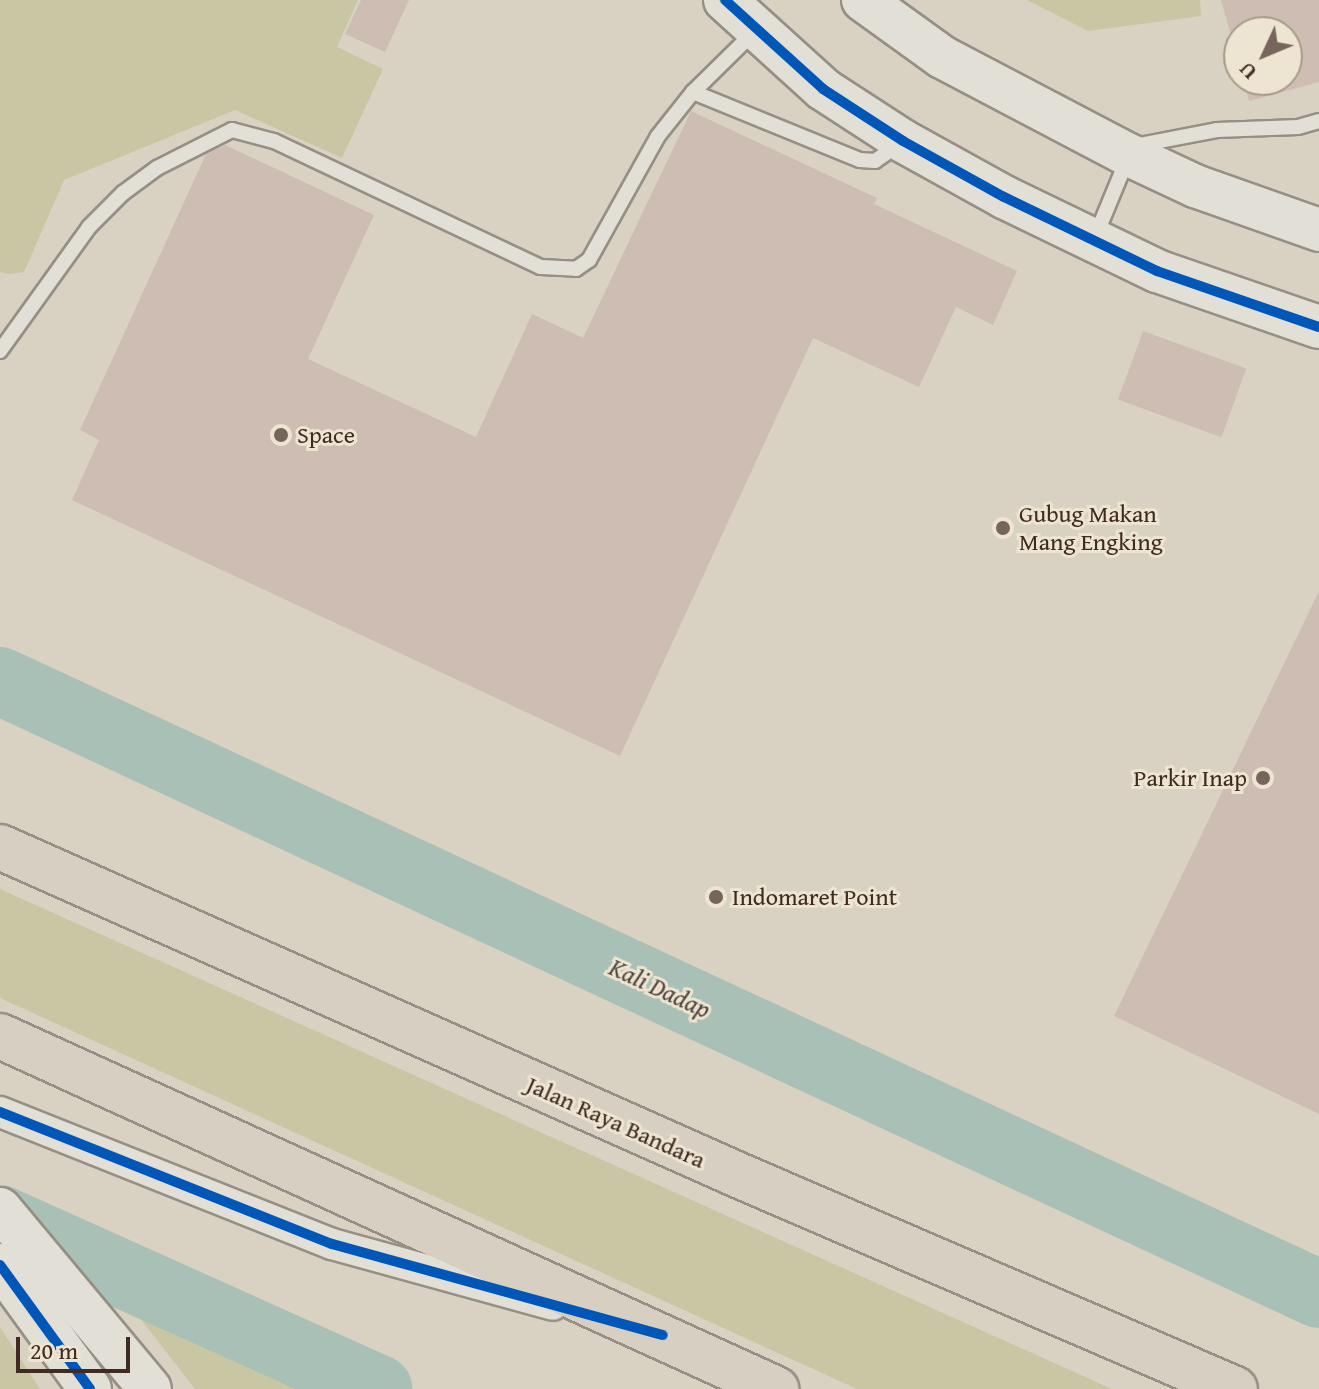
<!DOCTYPE html>
<html>
<head>
<meta charset="utf-8">
<style>
  body { margin:0 }
  #map { position:relative; width:1319px; height:1389px; overflow:hidden; background:#d9d2c2; font-family:"Gentium Book Plus",serif }
  div>[style] { position:absolute }
  .green>* { inset:0; background:#c8c6a3 }
  .river>* { height:68px; margin:-34px; padding:0 34px; transform-origin:34px; border-radius:34px; background:#a9c0b6 }
  .building>* { inset:0; background:#cdbdb3; transform-origin:0 0 }
  .roads { filter:drop-shadow(2px 0 #958f85) drop-shadow(-2px 0 #958f85) drop-shadow(0 2px #958f85) drop-shadow(0 -2px #958f85) }
  .lane>* { height:14px; margin:-7px; padding:0 7px; transform-origin:7px; border-radius:7px; background:#e2dfd6 }
  .street>* { height:30px; margin:-15px; padding:0 15px; transform-origin:15px; border-radius:15px; background:#e2dfd6 }
  .secondary>* { height:42px; margin:-21px; padding:0 21px; transform-origin:21px; border-radius:21px; background:#e2dfd6 }
  .primary>* { height:44px; margin:-22px; padding:0 22px; transform-origin:22px; border-radius:22px; background:#d6cfc2 }
  .cycleway>* { height:10px; margin:-5px; padding:0 5px; transform-origin:5px; border-radius:5px; background:#0057b8 }
  .dots>* { width:22px; height:22px; translate:-50% -50%; box-sizing:border-box; border:4px solid #ede4d1; border-radius:50% }
  span { translate:-50% -50%; white-space:nowrap; text-align:center; line-height:1.15; -webkit-text-stroke:6px #ede4d1; paint-order:stroke }
  .poi-label { font-size:24px; color:#402b22 }
  .left { translate:0 -50%; text-align:left }
  .right { translate:-100% -50%; text-align:right }
  .street-label { font-size:24px; color:#402b22 }
  .water-label { font-size:26px; color:#51473f; font-style:italic }
  .north { position:absolute; left:1223px; top:16px; width:80px; height:80px; box-sizing:border-box; background:#ede4d1; border:2px solid #a89a8b; border-radius:50%; rotate:226deg; font-size:22px; font-weight:700; line-height:32px; text-align:center; color:#402b22 }
  .north::after { content:''; display:block; margin:auto; width:28px; height:36px; background:#76655a; clip-path:polygon(50% 0,100% 100%,50% 72%,0 100%) }
  .scale { position:absolute; left:16px; top:1337px; width:114px; height:36px; box-sizing:border-box; border:4px solid #402b22; border-top:0; padding-left:10px; font-size:24px; line-height:28px; white-space:nowrap; color:#402b22; -webkit-text-stroke:6px #ede4d1; paint-order:stroke }
</style>
</head>
<body>
<div id="map">
  <div class="green">
    <div style="clip-path:polygon(0 0,358px 0,337px 47px,383px 69px,342px 158px,235px 110px,64px 180px,24px 272px,10px 274px,0 272px)"></div>
    <div style="clip-path:polygon(1027px 0,1200px 0,1201px 16px,1088px 31px)"></div>
    <div style="clip-path:polygon(0 889px,1112px 1389px,857px 1389px,0 998px)"></div>
    <div style="clip-path:polygon(108px 1277px,358px 1389px,195px 1389px)"></div>
    <div style="clip-path:polygon(0 1327px,40px 1389px,0 1389px)"></div>
  </div>
  <div class="river">
    <div style="left:0;top:681px;width:1454px;rotate:24.93deg"></div>
    <div style="left:0;top:1219px;width:415px;rotate:24.2deg"></div>
  </div>
  <div class="building">
    <div style="clip-path:polygon(361px 0,409px 0,385px 52px,345px 34px)"></div>
    <div style="clip-path:polygon(1221px 0,1319px 0,1319px 82px,1249px 101px,1244px 80px,1287px 80px,1287px 32px,1239px 32px,1239px 64px)"></div>
    <div style="clip-path:polygon(691px 111px,877px 198px,874px 204px,1017px 271px,993px 325px,956px 307px,919px 387px,813px 338px,620px 756px,72px 500px,99px 440px,80px 430px,206px 154px,225px 145px,374px 215px,308px 359px,476px 437px,532px 314px,583px 338px)"></div>
    <div style="left:1143px;top:331px;width:110px;height:73px;rotate:20deg"></div>
    <div style="clip-path:polygon(1319px 591px,1319px 1114px,1114px 1016px)"></div>
  </div>
  <div class="roads">
    <div class="lane">
      <div style="left:693px;top:92px;width:180px;rotate:22.2deg"></div>
      <div style="left:860px;top:160px;width:15px;rotate:4deg"></div>
      <div style="left:875px;top:161px;width:29px;rotate:-35deg"></div>
      <div style="left:1096px;top:235px;width:87px;rotate:-67.6deg"></div>
      <div style="left:1129px;top:155px;width:14px;rotate:-45deg"></div>
      <div style="left:1139px;top:145px;width:79px;rotate:-10.9deg"></div>
      <div style="left:1217px;top:130px;width:81px;rotate:-2.1deg"></div>
      <div style="left:1298px;top:127px;width:22px;rotate:-16deg"></div>
      <div style="left:0;top:351px;width:153px;rotate:-54.3deg"></div>
      <div style="left:89px;top:227px;width:48px;rotate:-45deg"></div>
      <div style="left:123px;top:193px;width:42px;rotate:-36.3deg"></div>
      <div style="left:157px;top:168px;width:84px;rotate:-26.9deg"></div>
      <div style="left:232px;top:130px;width:43px;rotate:14.7deg"></div>
      <div style="left:274px;top:141px;width:295px;rotate:25.3deg"></div>
      <div style="left:541px;top:267px;width:35px;rotate:3deg"></div>
      <div style="left:576px;top:269px;width:16px;rotate:-35deg"></div>
      <div style="left:589px;top:260px;width:142px;rotate:-60.9deg"></div>
      <div style="left:658px;top:136px;width:56px;rotate:-51.5deg"></div>
      <div style="left:693px;top:92px;width:87px;rotate:-44.5deg"></div>
    </div>
    <div class="street">
      <div style="left:0;top:1112px;width:357px;rotate:21.7deg"></div>
      <div style="left:332px;top:1244px;width:229px;rotate:15.4deg"></div>
    </div>
    <div class="secondary">
      <div style="left:725px;top:0;width:132px;rotate:42.2deg"></div>
      <div style="left:823px;top:89px;width:95px;rotate:33deg"></div>
      <div style="left:903px;top:141px;width:115px;rotate:29deg"></div>
      <div style="left:1004px;top:197px;width:170px;rotate:25.8deg"></div>
      <div style="left:1157px;top:271px;width:171px;rotate:19.1deg"></div>
      <div style="left:863px;top:0;width:97px;rotate:35.8deg"></div>
      <div style="left:942px;top:57px;width:211px;rotate:27.7deg"></div>
      <div style="left:1129px;top:155px;width:73px;rotate:25.2deg"></div>
      <div style="left:1195px;top:186px;width:132px;rotate:19.5deg"></div>
      <div style="left:0;top:1209px;width:234px;rotate:50.2deg"></div>
      <div style="left:0;top:1265px;width:153px;rotate:54deg"></div>
    </div>
    <div class="primary">
      <div style="left:0;top:847px;width:808px;rotate:23.96deg"></div>
      <div style="left:738px;top:1175px;width:541px;rotate:23.3deg"></div>
      <div style="left:0;top:1036px;width:853px;rotate:24.46deg"></div>
    </div>
  </div>
  <div class="cycleway">
    <div style="left:725px;top:0;width:132px;rotate:42.2deg"></div>
    <div style="left:823px;top:89px;width:95px;rotate:33deg"></div>
    <div style="left:903px;top:141px;width:115px;rotate:29deg"></div>
    <div style="left:1004px;top:197px;width:170px;rotate:25.8deg"></div>
    <div style="left:1157px;top:271px;width:171px;rotate:19.1deg"></div>
    <div style="left:0;top:1112px;width:357px;rotate:21.7deg"></div>
    <div style="left:332px;top:1244px;width:343px;rotate:15.4deg"></div>
    <div style="left:0;top:1265px;width:153px;rotate:54deg"></div>
  </div>
  <div class="dots">
    <div style="left:281px;top:435px;background:#76655a"></div>
    <div style="left:1003px;top:528px;background:#76655a"></div>
    <div style="left:1263px;top:778px;background:#76655a"></div>
    <div style="left:716px;top:897px;background:#76655a"></div>
  </div>
  <div class="poi-label">
    <span class="left" style="left:297px;top:435px">Space</span>
    <span class="left" style="left:1019px;top:528px">Gubug Makan<br>Mang Engking</span>
    <span class="right" style="left:1247px;top:778px">Parkir Inap</span>
    <span class="left" style="left:732px;top:897px">Indomaret Point</span>
  </div>
  <div class="street-label">
    <span style="left:616px;top:1122px;rotate:24deg">Jalan Raya Bandara</span>
  </div>
  <div class="water-label">
    <span style="left:660px;top:988px;rotate:25deg">Kali Dadap</span>
  </div>
  <div class="north">U</div>
  <div class="scale">20 m</div>
</div>
</body>
</html>
